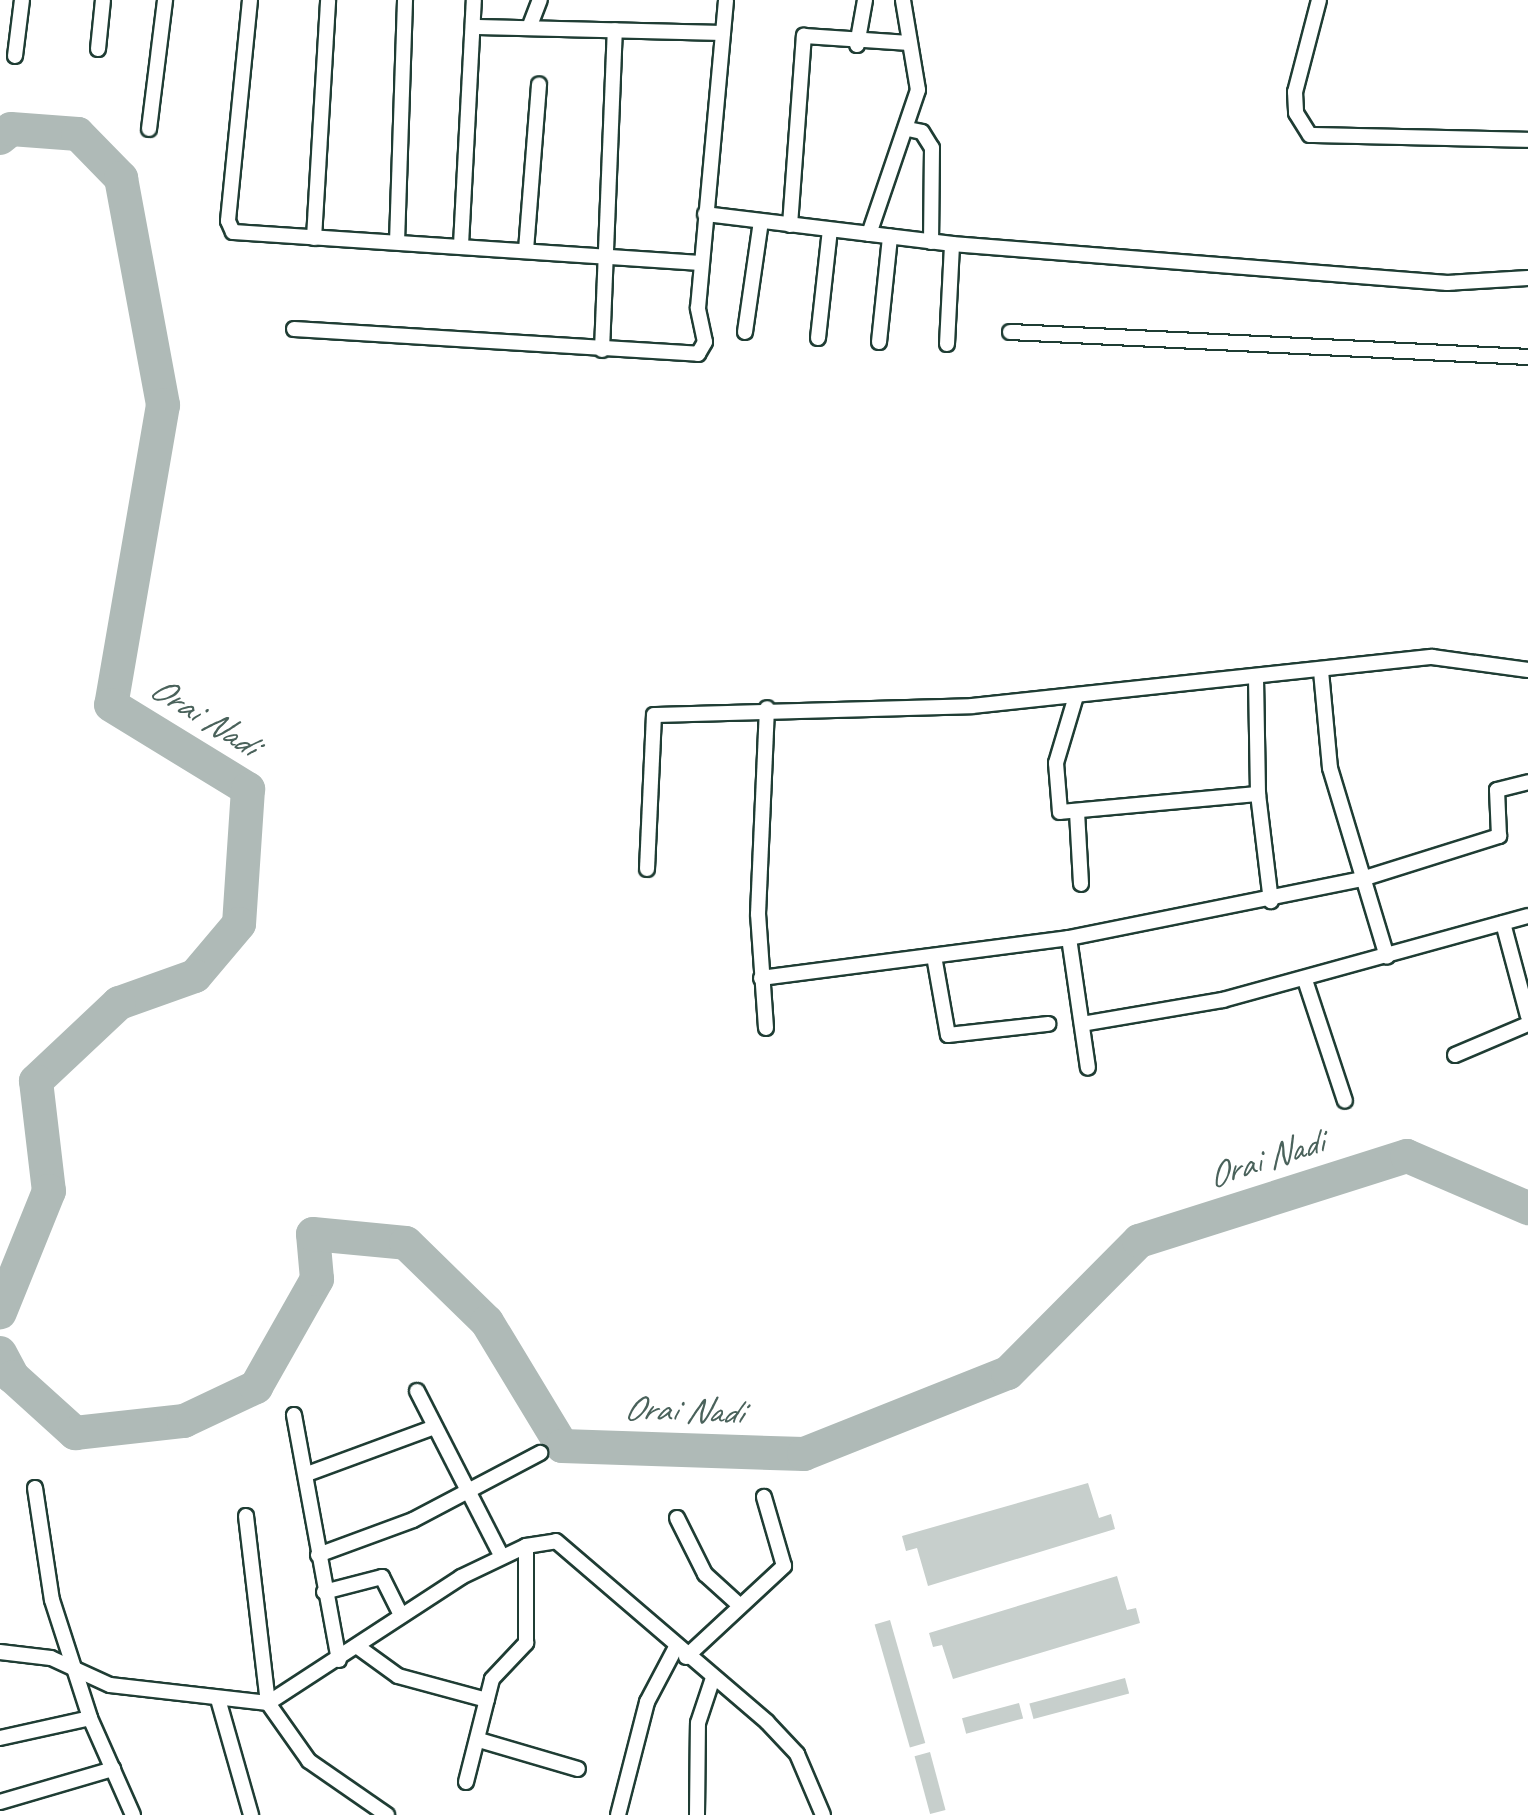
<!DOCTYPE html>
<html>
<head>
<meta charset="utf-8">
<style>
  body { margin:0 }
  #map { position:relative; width:1528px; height:1815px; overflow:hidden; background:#fff; font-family:Caveat,sans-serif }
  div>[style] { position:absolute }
  .river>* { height:34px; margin:-17px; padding:0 17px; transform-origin:17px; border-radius:17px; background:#afbab7 }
  .building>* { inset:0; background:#c7cfcc; transform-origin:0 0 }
  .roads { filter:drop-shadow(2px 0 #1f3d34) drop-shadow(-2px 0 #1f3d34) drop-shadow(0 2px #1f3d34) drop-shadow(0 -2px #1f3d34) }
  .street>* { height:14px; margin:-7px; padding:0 7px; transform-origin:7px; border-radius:7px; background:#fff }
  span { translate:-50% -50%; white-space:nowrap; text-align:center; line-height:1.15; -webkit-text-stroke:6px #fff; paint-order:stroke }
  .water-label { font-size:36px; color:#4a625b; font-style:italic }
</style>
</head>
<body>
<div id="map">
  <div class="river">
    <div style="left:0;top:138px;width:14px;rotate:-39deg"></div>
    <div style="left:11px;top:129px;width:67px;rotate:4.3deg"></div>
    <div style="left:78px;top:134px;width:62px;rotate:45.7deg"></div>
    <div style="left:121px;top:178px;width:231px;rotate:79.5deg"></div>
    <div style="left:163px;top:405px;width:304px;rotate:99.8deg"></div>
    <div style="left:111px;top:705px;width:161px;rotate:31.5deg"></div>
    <div style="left:248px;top:789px;width:135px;rotate:93.8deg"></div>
    <div style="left:239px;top:924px;width:68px;rotate:130.2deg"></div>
    <div style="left:195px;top:976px;width:81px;rotate:160.4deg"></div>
    <div style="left:119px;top:1003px;width:114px;rotate:136.8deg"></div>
    <div style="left:36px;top:1081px;width:111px;rotate:83.3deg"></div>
    <div style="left:49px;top:1191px;width:131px;rotate:112deg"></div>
    <div style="left:0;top:1353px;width:27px;rotate:62deg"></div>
    <div style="left:13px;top:1377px;width:84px;rotate:42.1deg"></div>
    <div style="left:75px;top:1433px;width:110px;rotate:-6.3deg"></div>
    <div style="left:184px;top:1421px;width:80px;rotate:-25.3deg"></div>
    <div style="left:256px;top:1387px;width:124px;rotate:-60.5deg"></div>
    <div style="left:317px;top:1279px;width:45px;rotate:-95.1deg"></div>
    <div style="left:313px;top:1234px;width:93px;rotate:5.5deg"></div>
    <div style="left:406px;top:1243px;width:113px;rotate:44.3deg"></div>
    <div style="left:487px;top:1322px;width:145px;rotate:58.8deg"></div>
    <div style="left:562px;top:1446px;width:242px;rotate:1.9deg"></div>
    <div style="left:804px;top:1454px;width:219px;rotate:-21.7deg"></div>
    <div style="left:1008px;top:1373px;width:186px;rotate:-45.2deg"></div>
    <div style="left:1139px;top:1241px;width:281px;rotate:-17.6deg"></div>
    <div style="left:1407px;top:1156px;width:132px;rotate:23.3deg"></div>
  </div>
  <div class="building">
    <div style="clip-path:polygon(1088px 1483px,1099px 1518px,1111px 1514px,1115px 1529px,928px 1586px,917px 1548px,906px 1551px,902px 1536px)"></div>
    <div style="clip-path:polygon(1117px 1576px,1127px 1610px,1136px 1608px,1140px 1623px,953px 1679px,942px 1645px,933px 1647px,929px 1633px)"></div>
    <div style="left:890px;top:1620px;width:128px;height:16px;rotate:74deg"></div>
    <div style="left:1125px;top:1678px;width:16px;height:99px;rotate:75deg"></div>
    <div style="left:1019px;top:1703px;width:16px;height:59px;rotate:75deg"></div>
    <div style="left:930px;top:1752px;width:60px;height:16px;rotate:75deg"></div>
  </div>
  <div class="roads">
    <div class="street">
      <div style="left:250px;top:0;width:222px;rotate:95.7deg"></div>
      <div style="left:228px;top:221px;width:12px;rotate:66deg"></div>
      <div style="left:233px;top:232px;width:469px;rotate:3.8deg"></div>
      <div style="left:1319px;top:0;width:95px;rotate:104.6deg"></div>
      <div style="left:1295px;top:92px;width:21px;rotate:87deg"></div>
      <div style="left:1296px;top:113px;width:26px;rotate:58deg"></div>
      <div style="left:1310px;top:135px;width:218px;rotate:1.3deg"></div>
      <div style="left:478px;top:27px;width:245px;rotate:1.4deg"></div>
      <div style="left:529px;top:28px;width:30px;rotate:-69deg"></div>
      <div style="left:857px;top:45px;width:46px;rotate:-79.9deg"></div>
      <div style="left:98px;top:49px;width:49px;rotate:-84.2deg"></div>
      <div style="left:15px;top:56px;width:56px;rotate:-82.9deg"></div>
      <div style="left:149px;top:129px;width:130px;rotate:-82.9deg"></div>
      <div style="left:908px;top:129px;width:14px;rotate:12deg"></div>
      <div style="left:922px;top:132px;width:19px;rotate:58deg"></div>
      <div style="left:932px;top:148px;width:94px;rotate:90.6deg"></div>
      <div style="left:705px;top:214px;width:249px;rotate:6.9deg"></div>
      <div style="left:952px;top:244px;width:497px;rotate:4.5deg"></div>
      <div style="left:1447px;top:283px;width:81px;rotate:-3.5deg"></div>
      <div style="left:790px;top:225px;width:190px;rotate:-85.8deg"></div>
      <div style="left:804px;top:36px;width:106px;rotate:3.8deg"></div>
      <div style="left:869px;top:234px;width:152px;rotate:-71.2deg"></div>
      <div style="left:918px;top:90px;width:91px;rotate:-99.5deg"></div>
      <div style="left:314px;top:238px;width:238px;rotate:-86.6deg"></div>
      <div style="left:397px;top:242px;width:242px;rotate:-88.1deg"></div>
      <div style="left:461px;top:245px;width:245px;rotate:-87deg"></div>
      <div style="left:526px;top:250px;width:166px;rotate:-85.5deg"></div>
      <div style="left:294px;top:329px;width:405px;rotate:3.5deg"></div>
      <div style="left:698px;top:354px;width:14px;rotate:-60deg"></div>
      <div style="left:705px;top:342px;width:35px;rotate:-102deg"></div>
      <div style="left:698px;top:308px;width:309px;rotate:-84.8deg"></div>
      <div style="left:745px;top:332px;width:112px;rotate:-81.8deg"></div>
      <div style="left:1010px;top:332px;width:519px;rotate:2.76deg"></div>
      <div style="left:818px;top:338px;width:109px;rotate:-83.7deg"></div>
      <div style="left:879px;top:342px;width:106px;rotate:-84deg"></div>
      <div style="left:947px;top:344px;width:100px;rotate:-87.1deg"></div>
      <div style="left:602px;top:350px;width:320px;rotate:-87.7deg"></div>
      <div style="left:1321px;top:671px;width:97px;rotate:84.7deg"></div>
      <div style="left:1330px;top:768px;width:197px;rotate:73.2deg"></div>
      <div style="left:1256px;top:678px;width:116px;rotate:89deg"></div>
      <div style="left:1258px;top:794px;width:108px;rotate:83.1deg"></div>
      <div style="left:1076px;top:696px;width:70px;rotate:106.6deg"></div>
      <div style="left:1056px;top:763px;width:49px;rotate:85.3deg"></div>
      <div style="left:1060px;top:812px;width:199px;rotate:-5.2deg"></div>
      <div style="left:1077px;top:812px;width:72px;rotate:86.8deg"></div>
      <div style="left:647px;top:869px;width:154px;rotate:-87.4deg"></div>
      <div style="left:654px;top:715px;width:318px;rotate:-1.6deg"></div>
      <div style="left:972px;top:706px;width:463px;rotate:-6.1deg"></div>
      <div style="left:1432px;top:657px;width:97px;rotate:7.7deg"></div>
      <div style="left:1503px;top:923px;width:96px;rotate:75deg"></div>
      <div style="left:1069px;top:938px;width:131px;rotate:81.7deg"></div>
      <div style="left:934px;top:956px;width:80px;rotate:80deg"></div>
      <div style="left:948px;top:1035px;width:101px;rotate:-6.3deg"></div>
      <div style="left:761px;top:978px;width:311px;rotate:-7.4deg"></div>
      <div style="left:1069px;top:938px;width:299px;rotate:-11.4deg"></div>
      <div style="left:1362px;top:879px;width:144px;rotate:-17.4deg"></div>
      <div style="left:1499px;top:836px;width:46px;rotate:-92.5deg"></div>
      <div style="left:1497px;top:790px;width:32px;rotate:-14deg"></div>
      <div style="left:1305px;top:980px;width:127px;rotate:71.7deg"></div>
      <div style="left:1082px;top:1024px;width:143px;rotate:-9.7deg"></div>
      <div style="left:1223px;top:1000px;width:316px;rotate:-15.4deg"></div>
      <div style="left:766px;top:1028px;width:114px;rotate:-94deg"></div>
      <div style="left:758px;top:914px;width:206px;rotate:-87.5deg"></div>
      <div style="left:1455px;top:1055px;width:79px;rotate:-23deg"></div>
      <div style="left:417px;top:1391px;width:186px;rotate:62.9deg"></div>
      <div style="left:294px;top:1415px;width:249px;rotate:79.6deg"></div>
      <div style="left:307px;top:1474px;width:136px;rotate:-20.2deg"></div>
      <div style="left:35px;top:1488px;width:113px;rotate:81.4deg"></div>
      <div style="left:52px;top:1600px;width:124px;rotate:72.1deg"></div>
      <div style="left:90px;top:1718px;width:106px;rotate:66.1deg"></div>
      <div style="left:246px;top:1516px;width:188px;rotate:83.3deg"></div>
      <div style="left:268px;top:1703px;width:71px;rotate:54.7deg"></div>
      <div style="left:309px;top:1761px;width:95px;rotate:34.7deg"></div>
      <div style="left:677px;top:1518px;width:63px;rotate:63.4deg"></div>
      <div style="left:705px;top:1574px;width:43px;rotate:42.2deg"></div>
      <div style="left:318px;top:1555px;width:101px;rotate:-20.2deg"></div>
      <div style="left:413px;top:1520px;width:144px;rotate:-27.8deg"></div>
      <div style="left:324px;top:1592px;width:60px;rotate:-14.5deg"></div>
      <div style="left:382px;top:1577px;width:42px;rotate:63.4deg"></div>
      <div style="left:358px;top:1647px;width:49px;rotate:35.9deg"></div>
      <div style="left:398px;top:1676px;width:92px;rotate:15.1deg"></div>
      <div style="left:0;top:1652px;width:51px;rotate:6.7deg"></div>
      <div style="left:51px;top:1658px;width:65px;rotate:24.6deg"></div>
      <div style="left:110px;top:1685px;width:159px;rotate:6.5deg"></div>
      <div style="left:268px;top:1703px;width:230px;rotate:-33.1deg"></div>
      <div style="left:461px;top:1577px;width:72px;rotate:-25.5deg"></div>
      <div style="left:526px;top:1546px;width:30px;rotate:-9deg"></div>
      <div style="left:556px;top:1541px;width:278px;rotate:40.6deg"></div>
      <div style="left:767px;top:1722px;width:44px;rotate:46.8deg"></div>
      <div style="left:797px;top:1754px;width:66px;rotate:66.9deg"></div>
      <div style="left:686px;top:1657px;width:134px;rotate:-42.9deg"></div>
      <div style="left:784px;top:1566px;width:72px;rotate:-106.2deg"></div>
      <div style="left:218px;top:1699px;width:121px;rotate:74.1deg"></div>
      <div style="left:0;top:1738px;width:92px;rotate:-12.5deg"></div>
      <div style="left:479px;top:1740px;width:103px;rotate:16.3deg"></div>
      <div style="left:466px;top:1782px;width:106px;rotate:-75.8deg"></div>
      <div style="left:492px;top:1679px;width:50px;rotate:-46.6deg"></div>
      <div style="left:526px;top:1643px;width:97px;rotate:-90deg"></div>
      <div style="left:0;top:1802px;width:118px;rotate:-16.3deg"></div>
      <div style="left:618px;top:1815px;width:117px;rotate:-75.6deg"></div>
      <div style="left:647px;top:1702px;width:60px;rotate:-62.2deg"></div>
      <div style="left:697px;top:1815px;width:92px;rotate:-89.4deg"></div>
      <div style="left:698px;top:1723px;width:47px;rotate:-71.6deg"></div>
    </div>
  </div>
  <div class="water-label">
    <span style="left:204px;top:716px;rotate:32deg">Orai Nadi</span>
    <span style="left:1265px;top:1159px;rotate:-18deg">Orai Nadi</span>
    <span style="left:683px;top:1410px;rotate:2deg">Orai Nadi</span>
  </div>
</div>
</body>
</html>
